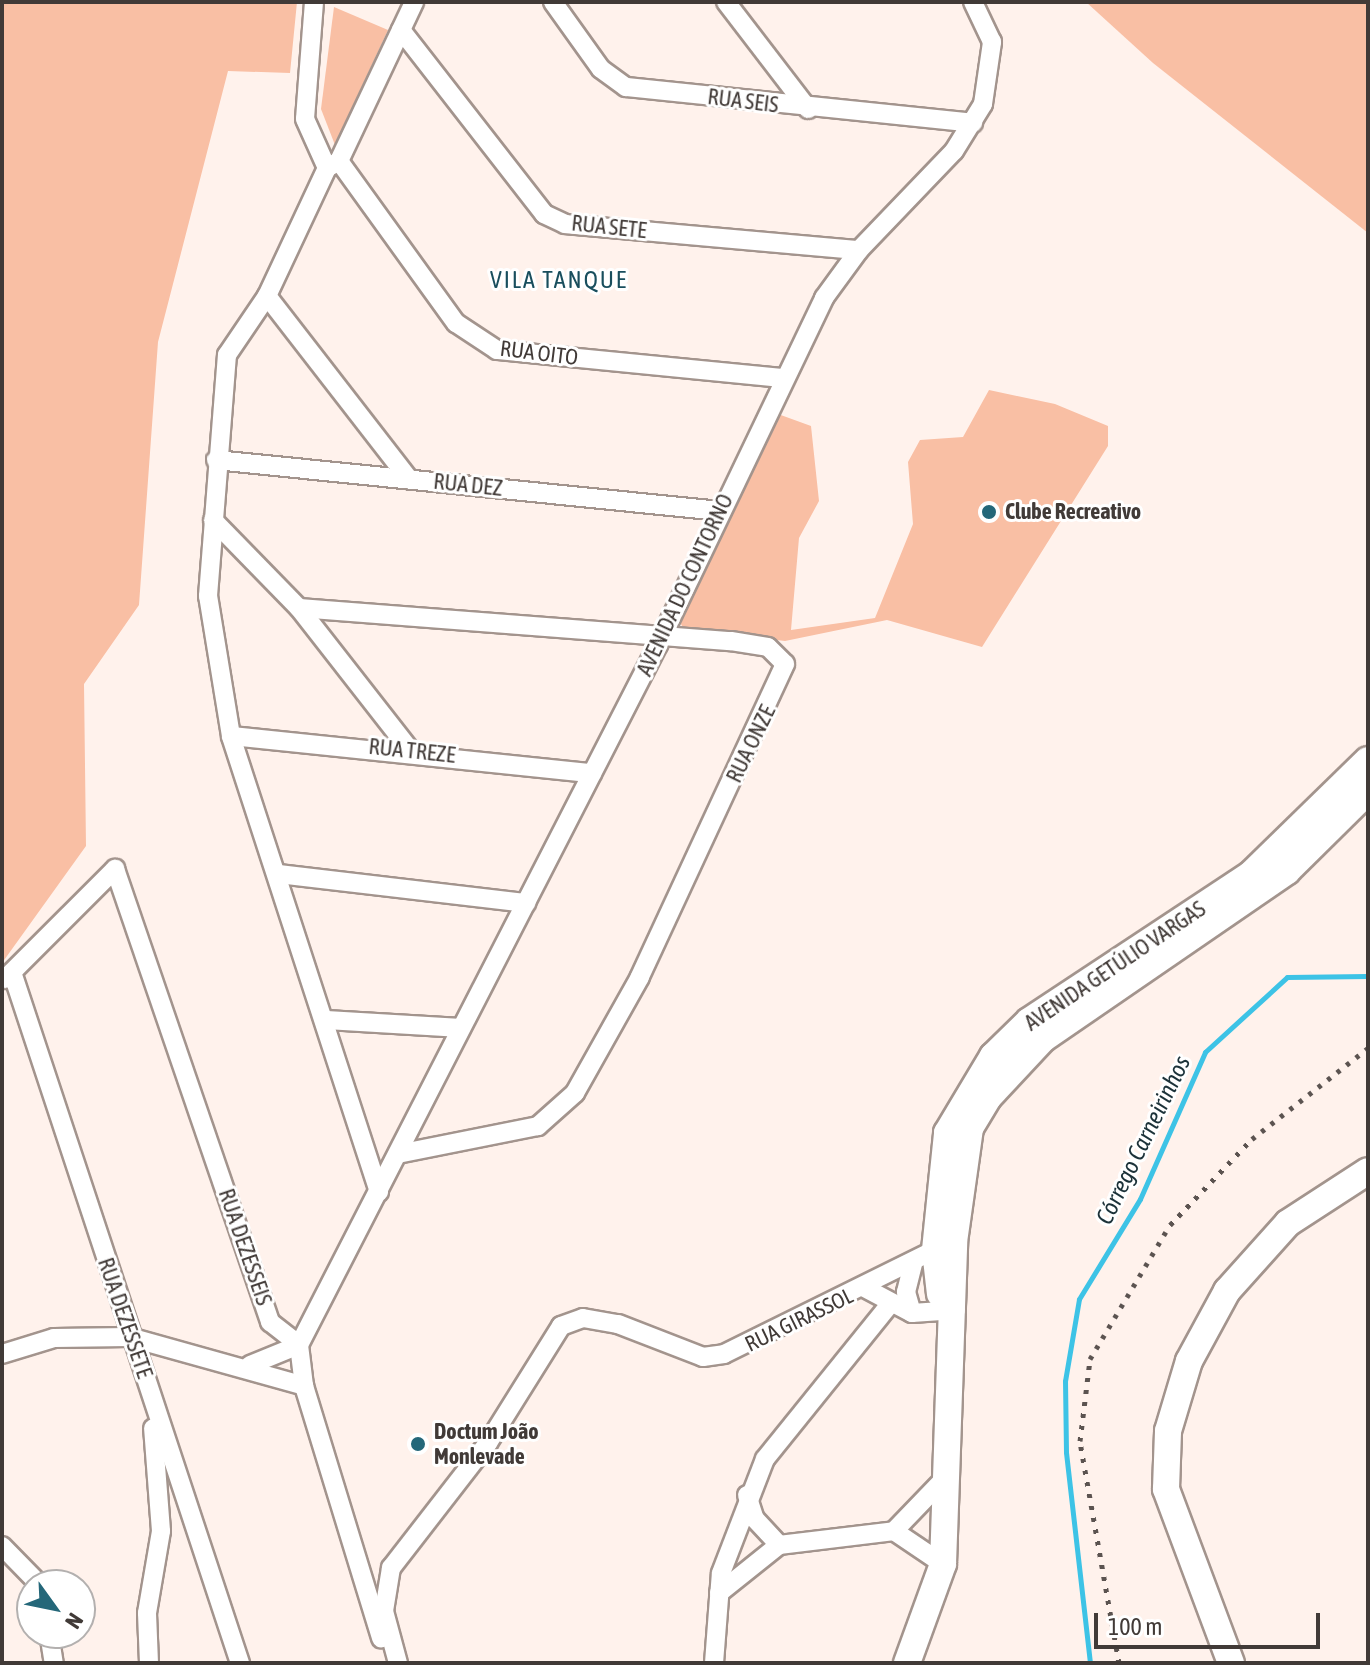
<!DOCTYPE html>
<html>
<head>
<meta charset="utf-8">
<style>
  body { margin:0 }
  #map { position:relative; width:1370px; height:1665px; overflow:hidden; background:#fff2ec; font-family:"Asap Condensed",sans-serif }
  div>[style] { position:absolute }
  .green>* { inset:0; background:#f9bfa4 }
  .stream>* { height:5px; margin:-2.5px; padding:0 2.5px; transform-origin:2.5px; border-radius:2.5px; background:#3dc3e6 }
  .roads { filter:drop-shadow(2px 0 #a3948d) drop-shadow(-2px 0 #a3948d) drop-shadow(0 2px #a3948d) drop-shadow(0 -2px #a3948d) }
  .street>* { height:18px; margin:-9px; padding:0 9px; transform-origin:9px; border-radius:9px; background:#fff }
  .secondary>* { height:26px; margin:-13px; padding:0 13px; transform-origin:13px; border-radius:13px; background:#fff }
  .rail>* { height:5px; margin-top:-2.5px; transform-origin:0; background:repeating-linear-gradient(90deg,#5b5350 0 4px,transparent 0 12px) }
  .dots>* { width:22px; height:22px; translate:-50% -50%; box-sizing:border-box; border:4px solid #fff; border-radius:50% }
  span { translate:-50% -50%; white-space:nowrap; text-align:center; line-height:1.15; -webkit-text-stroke:6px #fff; paint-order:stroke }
  .street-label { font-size:22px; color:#413a37 }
  .poi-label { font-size:22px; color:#413a37; font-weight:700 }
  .left { translate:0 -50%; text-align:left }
  .neighbourhood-label { font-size:24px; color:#194e5d; letter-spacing:2px }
  .water-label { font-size:24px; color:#1c3239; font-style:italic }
  .frame { position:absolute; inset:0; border:4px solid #413a37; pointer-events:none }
  .north { position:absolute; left:16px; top:1569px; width:80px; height:80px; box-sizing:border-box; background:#fff; border:2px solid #b3b0af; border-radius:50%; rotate:123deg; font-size:22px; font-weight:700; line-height:32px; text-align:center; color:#413a37 }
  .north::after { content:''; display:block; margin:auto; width:28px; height:36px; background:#246779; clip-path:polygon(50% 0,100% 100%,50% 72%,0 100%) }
  .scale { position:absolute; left:1094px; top:1613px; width:226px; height:36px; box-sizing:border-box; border:4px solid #413a37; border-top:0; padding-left:10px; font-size:24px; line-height:28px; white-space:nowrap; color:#413a37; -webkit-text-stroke:6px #fff; paint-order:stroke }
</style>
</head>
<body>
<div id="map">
  <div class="green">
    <div style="clip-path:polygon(2px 2px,297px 2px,290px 73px,228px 71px,158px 342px,139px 605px,84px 684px,86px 846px,2px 963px)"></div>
    <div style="clip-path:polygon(1086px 2px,1368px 2px,1368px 233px,1153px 63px)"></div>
    <div style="clip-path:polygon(334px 7px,388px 30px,335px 145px,321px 109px)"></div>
    <div style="clip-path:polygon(989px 390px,1055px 404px,1108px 426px,1108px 446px,982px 647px,887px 620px,785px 641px,684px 629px,679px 621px,778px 414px,811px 426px,819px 501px,799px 538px,791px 630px,875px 618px,913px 524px,908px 462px,920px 440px,963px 437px)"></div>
  </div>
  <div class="stream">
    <div style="left:1090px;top:1663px;width:212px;rotate:-96.5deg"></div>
    <div style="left:1066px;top:1452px;width:71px;rotate:-90.8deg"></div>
    <div style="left:1065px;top:1381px;width:83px;rotate:-80.3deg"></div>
    <div style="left:1079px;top:1299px;width:117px;rotate:-58.6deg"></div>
    <div style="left:1140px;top:1199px;width:161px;rotate:-66.1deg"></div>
    <div style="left:1205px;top:1052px;width:111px;rotate:-42.4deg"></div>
    <div style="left:1287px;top:977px;width:81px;rotate:-0.7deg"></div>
  </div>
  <div class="roads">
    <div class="street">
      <div style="left:314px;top:2px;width:117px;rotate:94.4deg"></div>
      <div style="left:305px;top:119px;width:54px;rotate:65.8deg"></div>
      <div style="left:553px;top:2px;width:82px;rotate:54.4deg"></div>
      <div style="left:601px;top:69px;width:31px;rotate:36deg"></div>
      <div style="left:626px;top:87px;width:349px;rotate:5.9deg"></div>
      <div style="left:726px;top:2px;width:135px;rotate:52.5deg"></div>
      <div style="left:401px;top:30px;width:233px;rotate:52.1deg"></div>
      <div style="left:544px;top:214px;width:23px;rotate:25deg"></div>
      <div style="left:565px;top:224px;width:295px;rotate:5.1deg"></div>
      <div style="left:339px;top:161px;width:200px;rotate:54.2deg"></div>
      <div style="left:456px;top:323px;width:49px;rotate:33.4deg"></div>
      <div style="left:497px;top:350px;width:285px;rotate:5.6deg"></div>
      <div style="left:267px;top:296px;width:232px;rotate:52.2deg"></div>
      <div style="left:216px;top:460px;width:507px;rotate:5.78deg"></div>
      <div style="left:213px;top:520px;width:123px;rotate:45.7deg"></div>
      <div style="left:299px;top:608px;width:179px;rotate:52deg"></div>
      <div style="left:299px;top:608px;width:433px;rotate:4.4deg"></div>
      <div style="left:731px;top:641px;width:37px;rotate:9deg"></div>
      <div style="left:768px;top:647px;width:24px;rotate:45deg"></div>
      <div style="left:785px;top:664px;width:345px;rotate:114.9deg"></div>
      <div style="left:640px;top:977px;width:133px;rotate:119.3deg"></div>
      <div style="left:575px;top:1093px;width:50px;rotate:138.3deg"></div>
      <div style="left:538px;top:1126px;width:143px;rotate:168.7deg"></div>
      <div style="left:231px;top:736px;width:363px;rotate:5.9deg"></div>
      <div style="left:279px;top:874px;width:249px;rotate:6.7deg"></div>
      <div style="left:12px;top:972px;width:728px;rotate:71.74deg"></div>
      <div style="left:5px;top:979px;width:156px;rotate:-45deg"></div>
      <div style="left:115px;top:869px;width:479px;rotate:71.1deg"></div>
      <div style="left:270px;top:1322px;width:37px;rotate:38deg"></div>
      <div style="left:327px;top:1020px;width:134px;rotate:3.4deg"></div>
      <div style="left:379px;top:1192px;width:479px;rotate:-108deg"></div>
      <div style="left:231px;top:736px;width:142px;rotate:-99.3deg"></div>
      <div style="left:208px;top:596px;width:242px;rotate:-85.5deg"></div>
      <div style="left:227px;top:355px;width:71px;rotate:-55.9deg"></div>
      <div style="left:267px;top:296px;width:141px;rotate:-64.9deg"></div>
      <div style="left:327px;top:168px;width:14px;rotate:-30deg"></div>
      <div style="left:339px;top:161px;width:176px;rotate:-64.7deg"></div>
      <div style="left:863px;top:1287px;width:55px;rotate:28deg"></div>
      <div style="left:912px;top:1313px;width:44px;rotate:-3.9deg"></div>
      <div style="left:912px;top:1313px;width:22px;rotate:-106deg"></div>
      <div style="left:906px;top:1292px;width:32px;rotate:-76deg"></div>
      <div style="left:299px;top:1345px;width:787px;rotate:-62.85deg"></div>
      <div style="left:658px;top:645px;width:385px;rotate:-64.4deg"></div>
      <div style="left:824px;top:298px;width:59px;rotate:-53.9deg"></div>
      <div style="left:859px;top:250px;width:137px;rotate:-46.2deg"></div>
      <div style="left:954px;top:151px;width:55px;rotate:-58.3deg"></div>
      <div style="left:983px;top:104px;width:63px;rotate:-81.7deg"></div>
      <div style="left:992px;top:42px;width:44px;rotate:-115.4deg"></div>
      <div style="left:299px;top:1345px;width:41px;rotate:83deg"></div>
      <div style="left:304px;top:1386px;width:264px;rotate:73deg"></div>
      <div style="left:2px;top:1354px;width:54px;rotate:-17.1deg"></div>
      <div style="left:54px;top:1338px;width:75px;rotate:-0.8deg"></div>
      <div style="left:129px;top:1337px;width:182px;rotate:15.6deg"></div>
      <div style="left:250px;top:1365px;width:53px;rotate:-22.2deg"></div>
      <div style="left:747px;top:1495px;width:25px;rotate:72deg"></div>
      <div style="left:755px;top:1519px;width:35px;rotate:47deg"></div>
      <div style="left:894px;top:1531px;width:59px;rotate:34deg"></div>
      <div style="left:2px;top:1546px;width:54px;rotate:45.7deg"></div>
      <div style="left:719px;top:1593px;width:77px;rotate:-38.7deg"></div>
      <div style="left:779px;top:1545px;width:116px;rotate:-6.9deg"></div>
      <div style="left:894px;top:1531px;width:76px;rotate:-46.1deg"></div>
      <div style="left:49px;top:1633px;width:30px;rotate:81deg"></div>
      <div style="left:149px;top:1663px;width:50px;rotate:-92.3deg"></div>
      <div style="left:147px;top:1613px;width:83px;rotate:-80.3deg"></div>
      <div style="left:161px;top:1531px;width:103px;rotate:-94.4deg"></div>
      <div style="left:398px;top:1663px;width:54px;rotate:-105.1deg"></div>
      <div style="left:384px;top:1611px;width:44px;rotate:-80.8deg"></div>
      <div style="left:391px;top:1568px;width:158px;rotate:-52.2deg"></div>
      <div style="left:488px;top:1443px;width:138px;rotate:-58deg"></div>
      <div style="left:561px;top:1326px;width:23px;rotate:-20deg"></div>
      <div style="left:583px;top:1318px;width:36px;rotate:10deg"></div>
      <div style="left:618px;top:1324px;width:91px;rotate:21.2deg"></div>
      <div style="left:703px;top:1357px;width:21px;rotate:-8deg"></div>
      <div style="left:724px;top:1354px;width:246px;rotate:-26.3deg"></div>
      <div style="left:714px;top:1663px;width:90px;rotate:-85.6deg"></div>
      <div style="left:721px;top:1573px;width:122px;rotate:-68.9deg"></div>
      <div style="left:765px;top:1459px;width:199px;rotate:-51.1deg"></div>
    </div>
    <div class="secondary">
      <div style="left:940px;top:1294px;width:44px;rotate:-96.5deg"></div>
      <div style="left:935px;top:1250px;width:118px;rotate:-84.1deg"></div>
      <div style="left:947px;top:1133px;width:90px;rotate:-59.1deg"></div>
      <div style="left:993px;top:1056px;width:50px;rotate:-44.2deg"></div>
      <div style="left:1029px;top:1021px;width:266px;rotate:-33.5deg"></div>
      <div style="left:1251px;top:874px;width:163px;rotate:-44.3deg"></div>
      <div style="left:907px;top:1663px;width:105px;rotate:-70deg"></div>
      <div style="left:943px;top:1564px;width:322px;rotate:-88deg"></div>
      <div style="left:954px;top:1242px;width:115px;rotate:-82deg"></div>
      <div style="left:970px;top:1128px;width:35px;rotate:-59deg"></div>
      <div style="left:988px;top:1098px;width:81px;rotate:-47deg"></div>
      <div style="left:1043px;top:1039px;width:296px;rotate:-34.5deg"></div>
      <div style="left:1287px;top:871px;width:114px;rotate:-44.6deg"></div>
      <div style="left:1231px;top:1663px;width:186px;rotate:-110.5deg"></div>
      <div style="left:1166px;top:1489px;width:58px;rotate:-88deg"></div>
      <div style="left:1168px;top:1431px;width:73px;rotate:-73.3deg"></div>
      <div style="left:1189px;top:1361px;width:80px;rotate:-61.5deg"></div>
      <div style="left:1227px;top:1291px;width:91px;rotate:-48.1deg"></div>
      <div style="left:1288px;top:1223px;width:95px;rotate:-33deg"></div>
    </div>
  </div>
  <div class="rail">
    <div style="left:1119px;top:1663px;width:225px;rotate:-100deg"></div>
    <div style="left:1080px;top:1441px;width:83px;rotate:-83deg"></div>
    <div style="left:1090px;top:1359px;width:156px;rotate:-59.2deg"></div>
    <div style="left:1170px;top:1225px;width:119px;rotate:-46.4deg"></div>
    <div style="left:1252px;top:1139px;width:147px;rotate:-38.1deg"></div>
  </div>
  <div class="dots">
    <div style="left:989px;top:512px;background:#246779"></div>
    <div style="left:418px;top:1444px;background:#246779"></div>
  </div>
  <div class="street-label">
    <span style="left:743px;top:101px;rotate:7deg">RUA SEIS</span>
    <span style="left:609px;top:227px;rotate:6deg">RUA SETE</span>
    <span style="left:539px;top:353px;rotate:7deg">RUA OITO</span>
    <span style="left:468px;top:485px;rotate:6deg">RUA DEZ</span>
    <span style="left:685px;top:585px;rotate:-65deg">AVENIDA DO CONTORNO</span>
    <span style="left:751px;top:744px;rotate:-64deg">RUA ONZE</span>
    <span style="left:412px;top:751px;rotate:6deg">RUA TREZE</span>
    <span style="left:1115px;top:966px;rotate:-34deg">AVENIDA GETÚLIO VARGAS</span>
    <span style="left:245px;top:1247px;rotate:71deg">RUA DEZESSEIS</span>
    <span style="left:125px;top:1318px;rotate:71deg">RUA DEZESSETE</span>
    <span style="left:799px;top:1320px;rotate:-26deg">RUA GIRASSOL</span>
  </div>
  <div class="poi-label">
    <span class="left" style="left:1005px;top:512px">Clube Recreativo</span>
    <span class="left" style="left:434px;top:1444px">Doctum João<br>Monlevade</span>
  </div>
  <div class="neighbourhood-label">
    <span style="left:559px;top:280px">VILA TANQUE</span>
  </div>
  <div class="water-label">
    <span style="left:1143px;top:1140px;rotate:-64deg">Córrego Carneirinhos</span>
  </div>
  <div class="frame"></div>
  <div class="north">N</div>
  <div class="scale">100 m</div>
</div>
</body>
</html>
